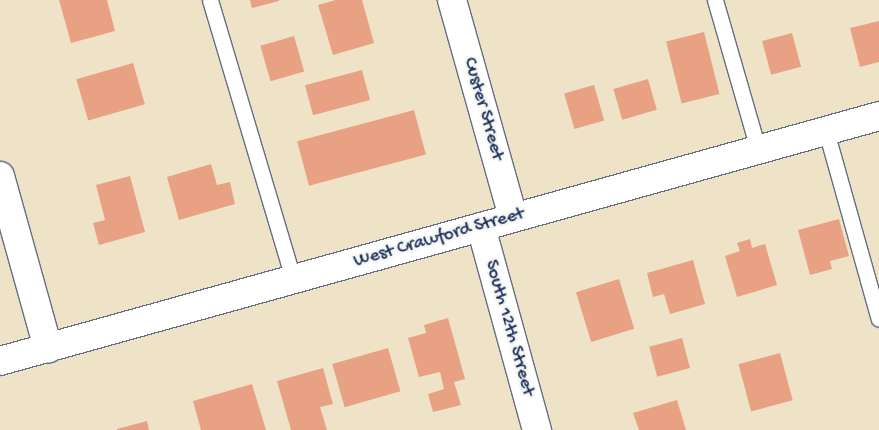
<!DOCTYPE html>
<html>
<head>
<meta charset="utf-8">
<style>
  body { margin:0 }
  #map { position:relative; width:879px; height:430px; overflow:hidden; background:#eee3c7; font-family:"Gochi Hand",sans-serif }
  div>[style] { position:absolute }
  .building>* { inset:0; background:#e8a283; transform-origin:0 0 }
  .roads { filter:drop-shadow(1px 0 #656e83) drop-shadow(-1px 0 #656e83) drop-shadow(0 1px #656e83) drop-shadow(0 -1px #656e83) }
  .service>* { height:15px; margin:-7.5px; padding:0 7.5px; transform-origin:7.5px; border-radius:7.5px; background:#fff }
  .minor>* { height:28px; margin:-14px; padding:0 14px; transform-origin:14px; border-radius:14px; background:#fff }
  .secondary>* { height:28px; margin:-14px; padding:0 14px; transform-origin:14px; border-radius:14px; background:#fff }
  span { translate:-50% -50%; white-space:nowrap; text-align:center; line-height:1.15; -webkit-text-stroke:5px #f6f6f2; paint-order:stroke }
  .street-label { font-size:19px; color:#1b2f5e }
</style>
</head>
<body>
<div id="map">
  <div class="building">
    <div style="clip-path:polygon(59px 0,107px 0,115px 31px,71px 43px)"></div>
    <div style="clip-path:polygon(250px 0,279px 0,279px 1px,252px 8px)"></div>
    <div style="clip-path:polygon(336px 0,362px 0,374px 43px,333px 55px,318px 5px)"></div>
    <div style="clip-path:polygon(879px 21px,879px 62px,860px 67px,850px 28px)"></div>
    <div style="left:704px;top:32px;width:64px;height:39px;rotate:76deg"></div>
    <div style="left:792px;top:33px;width:35px;height:31px;rotate:75deg"></div>
    <div style="left:294px;top:36px;width:37px;height:35px;rotate:74deg"></div>
    <div style="left:133px;top:63px;width:43px;height:59px;rotate:74deg"></div>
    <div style="left:362px;top:70px;width:31px;height:59px;rotate:75deg"></div>
    <div style="left:648px;top:79px;width:32px;height:36px;rotate:74deg"></div>
    <div style="left:594px;top:85px;width:37px;height:31px;rotate:74deg"></div>
    <div style="left:414px;top:110px;width:46px;height:121px;rotate:75deg"></div>
    <div style="clip-path:polygon(211px 164px,217px 185px,230px 182px,235px 204px,179px 220px,167px 177px)"></div>
    <div style="clip-path:polygon(130px 176px,145px 232px,99px 245px,93px 223px,105px 220px,96px 185px)"></div>
    <div style="clip-path:polygon(839px 219px,849px 256px,830px 261px,832px 269px,810px 275px,798px 230px)"></div>
    <div style="clip-path:polygon(750px 239px,752px 248px,765px 244px,777px 285px,737px 297px,725px 256px,740px 251px,737px 243px)"></div>
    <div style="clip-path:polygon(693px 260px,705px 304px,670px 314px,664px 294px,653px 297px,647px 273px)"></div>
    <div style="left:619px;top:279px;width:52px;height:45px;rotate:73deg"></div>
    <div style="clip-path:polygon(448px 318px,465px 379px,454px 382px,461px 405px,433px 412px,428px 394px,444px 389px,440px 372px,419px 377px,408px 338px,426px 333px,424px 325px)"></div>
    <div style="left:682px;top:338px;width:31px;height:34px;rotate:75deg"></div>
    <div style="left:388px;top:348px;width:45px;height:58px;rotate:74deg"></div>
    <div style="left:780px;top:353px;width:49px;height:43px;rotate:75deg"></div>
    <div style="clip-path:polygon(323px 368px,333px 404px,320px 407px,327px 430px,291px 430px,277px 381px)"></div>
    <div style="clip-path:polygon(252px 384px,266px 430px,201px 430px,193px 401px)"></div>
    <div style="clip-path:polygon(677px 400px,686px 430px,639px 430px,633px 413px)"></div>
    <div style="clip-path:polygon(147px 421px,149px 430px,117px 430px,117px 429px)"></div>
  </div>
  <div class="roads">
    <div class="service">
      <div style="left:210px;top:0;width:291px;rotate:73.4deg"></div>
      <div style="left:715px;top:0;width:155px;rotate:73.9deg"></div>
      <div style="left:826px;top:131px;width:195px;rotate:74.3deg"></div>
    </div>
    <div class="minor">
      <div style="left:452px;top:0;width:225px;rotate:74.3deg"></div>
      <div style="left:0;top:176px;width:179px;rotate:74.4deg"></div>
      <div style="left:481px;top:227px;width:211px;rotate:74.6deg"></div>
    </div>
    <div class="secondary">
      <div style="left:0;top:361px;width:913px;rotate:-15.57deg"></div>
    </div>
  </div>
  <div class="street-label">
    <span style="left:483px;top:109px;rotate:74deg">Custer Street</span>
    <span style="left:439px;top:238px;rotate:-16deg">West Crawford Street</span>
    <span style="left:509px;top:328px;rotate:74deg">South 12th Street</span>
  </div>
</div>
</body>
</html>
